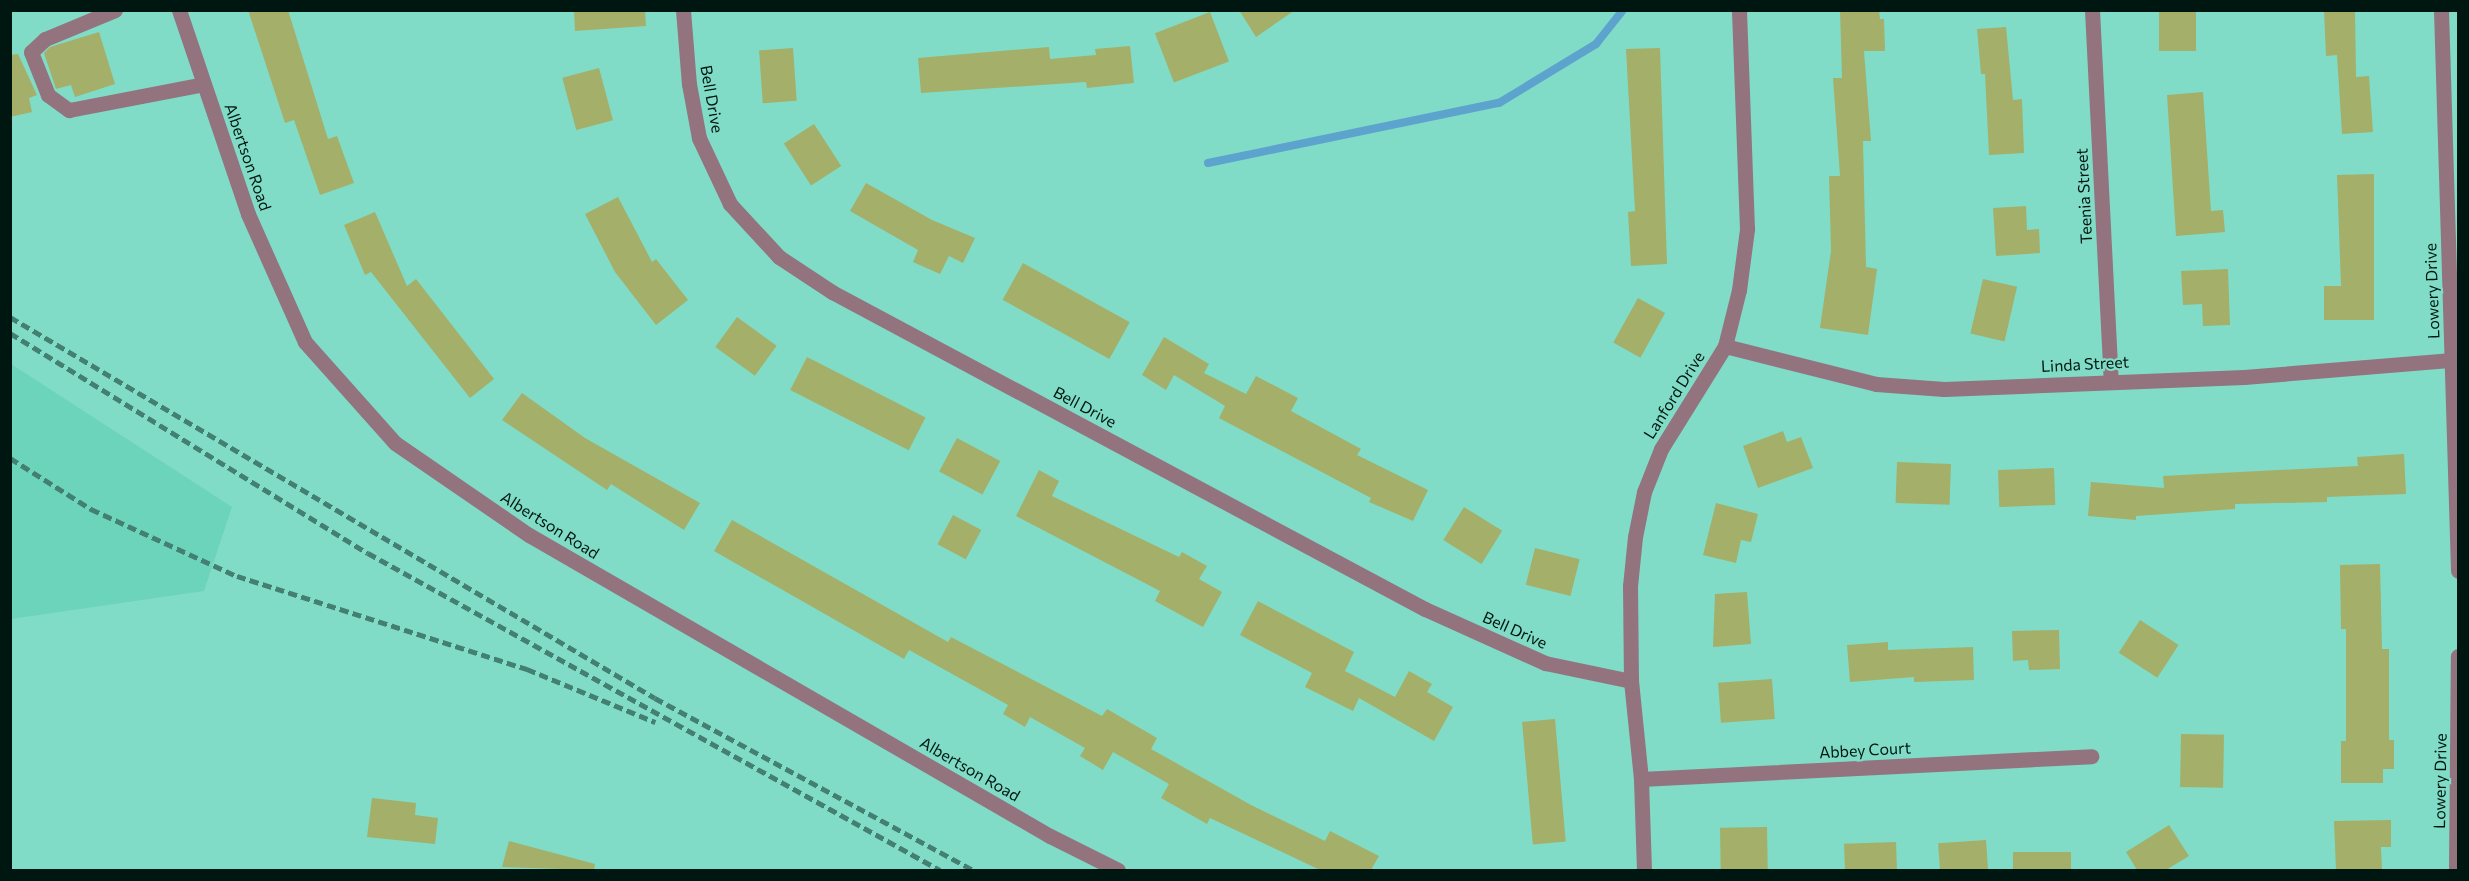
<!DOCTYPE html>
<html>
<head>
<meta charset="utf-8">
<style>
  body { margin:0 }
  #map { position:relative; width:2469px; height:881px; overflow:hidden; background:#80dcc6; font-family:Commissioner,sans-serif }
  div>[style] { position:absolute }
  .built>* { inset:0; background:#6bd4bb }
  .stream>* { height:8px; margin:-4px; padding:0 4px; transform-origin:4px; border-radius:4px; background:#5ca3cd }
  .building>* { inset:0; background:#a4af69; transform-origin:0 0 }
  .minor>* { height:15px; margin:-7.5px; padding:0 7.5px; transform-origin:7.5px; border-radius:7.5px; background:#93737e }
  .rail>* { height:4.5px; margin-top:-2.25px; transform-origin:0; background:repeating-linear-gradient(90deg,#448071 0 9px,transparent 0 13.5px) }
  span { translate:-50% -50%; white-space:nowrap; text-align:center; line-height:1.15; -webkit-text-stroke:4.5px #80dcc6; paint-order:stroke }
  .street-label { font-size:16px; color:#001711 }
  .frame { position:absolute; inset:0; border:12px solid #001711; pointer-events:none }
</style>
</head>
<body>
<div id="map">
  <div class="built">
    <div style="clip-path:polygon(11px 364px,232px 507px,204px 591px,11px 619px)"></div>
  </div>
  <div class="stream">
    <div style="left:1208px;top:163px;width:297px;rotate:-11.7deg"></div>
    <div style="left:1499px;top:103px;width:114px;rotate:-31.3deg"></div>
    <div style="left:1596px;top:44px;width:43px;rotate:-51.5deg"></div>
  </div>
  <div class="building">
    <div style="clip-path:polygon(248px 10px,288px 10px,328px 139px,337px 136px,354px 183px,320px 195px,294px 120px,285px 123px)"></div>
    <div style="clip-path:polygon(574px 10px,645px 10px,646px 26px,575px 31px)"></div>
    <div style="clip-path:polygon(1239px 10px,1295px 10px,1256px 37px)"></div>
    <div style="clip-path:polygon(1840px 10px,1879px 10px,1880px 19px,1884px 19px,1885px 51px,1864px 51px,1871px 141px,1863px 141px,1866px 267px,1877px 269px,1868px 335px,1820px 328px,1831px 251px,1829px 176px,1840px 176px,1833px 78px,1842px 78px)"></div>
    <div style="left:2159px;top:10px;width:37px;height:41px"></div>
    <div style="clip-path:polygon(2324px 10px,2355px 10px,2356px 77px,2369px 76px,2373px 132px,2342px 134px,2337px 55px,2326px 56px)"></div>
    <div style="left:1210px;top:12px;width:53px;height:59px;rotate:69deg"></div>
    <div style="clip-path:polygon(2006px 27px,2013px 100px,2022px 99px,2024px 153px,1989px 155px,1985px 74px,1981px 74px,1977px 29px)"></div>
    <div style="clip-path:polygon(99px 32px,115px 84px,75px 97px,71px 85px,56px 89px,44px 53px,50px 47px)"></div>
    <div style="clip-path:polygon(1130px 46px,1134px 83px,1087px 88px,1086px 82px,921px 93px,918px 58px,1049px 47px,1050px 59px,1096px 55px,1095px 49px)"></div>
    <div style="left:793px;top:48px;width:53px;height:34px;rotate:86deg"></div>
    <div style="clip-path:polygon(1660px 48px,1667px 264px,1631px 266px,1628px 212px,1635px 211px,1626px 49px)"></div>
    <div style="clip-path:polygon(18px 54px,37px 95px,29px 98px,32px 112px,10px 117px,10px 55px)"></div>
    <div style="left:599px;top:68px;width:54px;height:38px;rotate:75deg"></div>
    <div style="clip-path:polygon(2203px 92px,2211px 211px,2223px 210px,2225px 232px,2176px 236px,2167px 95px)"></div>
    <div style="left:814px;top:124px;width:50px;height:36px;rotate:57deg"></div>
    <div style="clip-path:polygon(2374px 174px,2374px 320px,2324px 320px,2324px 286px,2341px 286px,2337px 175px)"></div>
    <div style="clip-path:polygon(866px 183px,932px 220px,975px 238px,963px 263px,949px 256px,940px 274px,913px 262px,918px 250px,850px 211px)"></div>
    <div style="clip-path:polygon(618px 197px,652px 262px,656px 259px,688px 300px,656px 325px,615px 272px,585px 214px)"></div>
    <div style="clip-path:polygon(2026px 206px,2027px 230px,2039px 229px,2040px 253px,1996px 256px,1993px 208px)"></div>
    <div style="clip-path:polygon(375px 212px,407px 286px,416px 279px,494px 379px,470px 398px,371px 272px,365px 275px,344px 225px)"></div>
    <div style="left:1023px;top:263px;width:122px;height:42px;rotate:29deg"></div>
    <div style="clip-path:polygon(2228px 269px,2230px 325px,2203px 326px,2202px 304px,2183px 305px,2181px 271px)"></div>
    <div style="left:1983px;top:279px;width:35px;height:56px;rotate:13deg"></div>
    <div style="left:1638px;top:298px;width:31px;height:51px;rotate:29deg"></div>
    <div style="left:737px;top:317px;width:49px;height:37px;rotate:36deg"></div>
    <div style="clip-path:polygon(1164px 337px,1209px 364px,1204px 373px,1246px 394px,1256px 376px,1298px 398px,1291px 411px,1361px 449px,1357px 455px,1428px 490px,1413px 521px,1369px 502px,1371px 498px,1219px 418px,1225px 406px,1174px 375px,1166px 390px,1142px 375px)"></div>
    <div style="left:807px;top:357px;width:133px;height:37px;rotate:27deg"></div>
    <div style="clip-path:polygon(522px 393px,585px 438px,700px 503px,684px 530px,611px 484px,607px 490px,502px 420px)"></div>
    <div style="clip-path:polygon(1783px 431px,1787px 442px,1801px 437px,1813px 468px,1758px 488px,1743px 446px)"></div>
    <div style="left:957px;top:438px;width:49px;height:38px;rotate:28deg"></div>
    <div style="clip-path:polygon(2404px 454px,2406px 494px,2327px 497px,2327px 502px,2235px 504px,2235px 509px,2136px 516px,2136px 520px,2088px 516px,2091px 482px,2164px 488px,2163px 476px,2358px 466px,2357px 457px)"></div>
    <div style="left:1897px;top:462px;width:54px;height:41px;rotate:2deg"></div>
    <div style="left:2054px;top:468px;width:37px;height:56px;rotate:88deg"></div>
    <div style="clip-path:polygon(1039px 470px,1059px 481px,1052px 496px,1179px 557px,1182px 552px,1207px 566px,1199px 579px,1222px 592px,1203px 627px,1155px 601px,1160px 591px,1016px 516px)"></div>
    <div style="clip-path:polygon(1716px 503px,1758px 514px,1751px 542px,1741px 540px,1736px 563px,1703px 555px)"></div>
    <div style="left:1464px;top:507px;width:45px;height:39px;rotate:32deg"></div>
    <div style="left:953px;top:515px;width:32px;height:33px;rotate:28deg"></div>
    <div style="clip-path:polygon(732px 520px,948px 642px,951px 637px,1102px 716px,1107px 709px,1157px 738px,1151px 749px,1251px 805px,1325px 841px,1330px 831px,1379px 856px,1371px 870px,1320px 870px,1210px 818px,1207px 824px,1161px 798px,1169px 784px,1113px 752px,1103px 770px,1080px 756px,1085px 748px,1030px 717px,1025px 727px,1003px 714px,1008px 705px,909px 650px,904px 659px,714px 551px)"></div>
    <div style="left:1535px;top:548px;width:46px;height:38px;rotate:14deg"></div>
    <div style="clip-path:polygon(2380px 564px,2382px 649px,2389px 649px,2389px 740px,2394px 740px,2394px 769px,2383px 769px,2383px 783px,2341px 783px,2341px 741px,2346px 741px,2346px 629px,2341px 629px,2340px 565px)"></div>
    <div style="clip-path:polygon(1747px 592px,1751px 644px,1713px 647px,1715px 594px)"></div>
    <div style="clip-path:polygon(1258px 601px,1354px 652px,1345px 671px,1395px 697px,1409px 671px,1432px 684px,1427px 692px,1453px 707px,1434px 741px,1359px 698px,1353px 711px,1305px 687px,1312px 673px,1240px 635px)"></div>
    <div style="left:2140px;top:620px;width:46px;height:39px;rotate:33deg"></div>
    <div style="clip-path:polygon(2059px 630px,2060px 669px,2029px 670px,2028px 660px,2013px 661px,2012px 631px)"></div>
    <div style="clip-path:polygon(1888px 642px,1888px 650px,1973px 647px,1974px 680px,1914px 682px,1914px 677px,1850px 682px,1847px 645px)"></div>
    <div style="left:1772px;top:679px;width:40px;height:54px;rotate:86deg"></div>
    <div style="left:1555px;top:719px;width:123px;height:33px;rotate:85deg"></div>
    <div style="left:2181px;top:734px;width:43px;height:53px;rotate:1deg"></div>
    <div style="clip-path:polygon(372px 798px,416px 803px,415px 815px,438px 818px,435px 844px,367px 837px)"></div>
    <div style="clip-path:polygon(2391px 820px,2391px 847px,2381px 847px,2382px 870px,2336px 870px,2334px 821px)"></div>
    <div style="clip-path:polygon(2169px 825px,2189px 856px,2166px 870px,2137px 870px,2126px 852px)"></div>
    <div style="left:1767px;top:827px;width:43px;height:47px;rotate:89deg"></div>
    <div style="left:1986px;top:840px;width:30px;height:48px;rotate:86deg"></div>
    <div style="clip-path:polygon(509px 841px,595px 864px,594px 870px,502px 867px)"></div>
    <div style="left:1896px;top:842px;width:28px;height:52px;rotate:88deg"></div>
    <div style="left:2013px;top:852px;width:58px;height:18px"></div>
  </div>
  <div class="minor">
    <div style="left:115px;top:10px;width:76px;rotate:157.5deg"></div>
    <div style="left:45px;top:39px;width:19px;rotate:137deg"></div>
    <div style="left:31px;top:52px;width:46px;rotate:68.4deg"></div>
    <div style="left:48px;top:95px;width:26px;rotate:36deg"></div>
    <div style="left:69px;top:110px;width:137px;rotate:-10.9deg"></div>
    <div style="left:179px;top:10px;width:215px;rotate:71.3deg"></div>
    <div style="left:248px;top:214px;width:140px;rotate:66deg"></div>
    <div style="left:305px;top:342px;width:135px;rotate:48.3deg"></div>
    <div style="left:395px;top:443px;width:163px;rotate:34.5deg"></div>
    <div style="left:529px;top:535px;width:602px;rotate:30.02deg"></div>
    <div style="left:1050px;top:836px;width:76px;rotate:26.6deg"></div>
    <div style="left:683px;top:10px;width:74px;rotate:85.4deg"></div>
    <div style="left:689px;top:84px;width:55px;rotate:79.5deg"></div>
    <div style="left:699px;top:138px;width:73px;rotate:64.8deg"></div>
    <div style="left:730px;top:204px;width:72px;rotate:47.2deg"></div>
    <div style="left:779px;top:257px;width:64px;rotate:33.4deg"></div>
    <div style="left:832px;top:292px;width:672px;rotate:28.13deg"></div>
    <div style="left:1425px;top:609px;width:132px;rotate:24.2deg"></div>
    <div style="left:1545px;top:663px;width:88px;rotate:11.8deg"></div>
    <div style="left:2092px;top:10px;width:371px;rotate:87.1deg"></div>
    <div style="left:2441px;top:10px;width:561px;rotate:88.26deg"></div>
    <div style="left:1725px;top:346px;width:156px;rotate:14.1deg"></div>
    <div style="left:1876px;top:384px;width:68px;rotate:4.2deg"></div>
    <div style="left:1944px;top:389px;width:300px;rotate:-2.3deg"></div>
    <div style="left:2244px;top:377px;width:209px;rotate:-4.7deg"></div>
    <div style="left:1641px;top:779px;width:451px;rotate:-2.9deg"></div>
    <div style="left:1644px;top:870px;width:91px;rotate:-91.9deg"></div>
    <div style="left:1641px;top:779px;width:99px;rotate:-95.8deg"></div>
    <div style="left:1631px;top:681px;width:95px;rotate:-90.6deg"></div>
    <div style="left:1630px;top:586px;width:49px;rotate:-84.2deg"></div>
    <div style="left:1635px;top:537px;width:46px;rotate:-78.7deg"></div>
    <div style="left:1644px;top:492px;width:46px;rotate:-68.4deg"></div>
    <div style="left:1661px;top:449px;width:121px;rotate:-58.1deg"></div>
    <div style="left:1725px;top:346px;width:58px;rotate:-76deg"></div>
    <div style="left:1739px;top:290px;width:62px;rotate:-82.5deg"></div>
    <div style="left:1747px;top:229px;width:219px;rotate:-92.1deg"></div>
    <div style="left:2456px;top:870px;width:214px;rotate:-89.5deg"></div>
  </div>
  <div class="rail">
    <div style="left:10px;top:317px;width:749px;rotate:30.57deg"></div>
    <div style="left:655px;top:698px;width:362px;rotate:28.4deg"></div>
    <div style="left:10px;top:333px;width:420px;rotate:31.6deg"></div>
    <div style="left:368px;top:553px;width:654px;rotate:29deg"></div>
    <div style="left:10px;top:458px;width:96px;rotate:32.2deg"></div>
    <div style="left:91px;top:509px;width:161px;rotate:24.7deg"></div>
    <div style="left:237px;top:576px;width:305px;rotate:17.8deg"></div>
    <div style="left:527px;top:669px;width:139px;rotate:22.5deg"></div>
  </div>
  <div class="street-label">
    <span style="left:712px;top:99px;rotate:80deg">Bell Drive</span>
    <span style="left:248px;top:157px;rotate:71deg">Albertson Road</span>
    <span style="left:2084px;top:196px;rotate:-93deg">Teenia Street</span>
    <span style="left:2432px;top:291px;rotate:-92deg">Lowery Drive</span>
    <span style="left:2085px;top:364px;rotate:-3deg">Linda Street</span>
    <span style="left:1674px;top:395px;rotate:-58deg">Lanford Drive</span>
    <span style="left:1085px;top:407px;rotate:28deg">Bell Drive</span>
    <span style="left:550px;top:525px;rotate:32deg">Albertson Road</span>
    <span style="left:1515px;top:630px;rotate:24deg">Bell Drive</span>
    <span style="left:1865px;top:750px;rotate:-3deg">Abbey Court</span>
    <span style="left:970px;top:769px;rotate:30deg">Albertson Road</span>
    <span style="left:2440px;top:781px;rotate:-89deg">Lowery Drive</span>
  </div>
  <div class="frame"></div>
</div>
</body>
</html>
